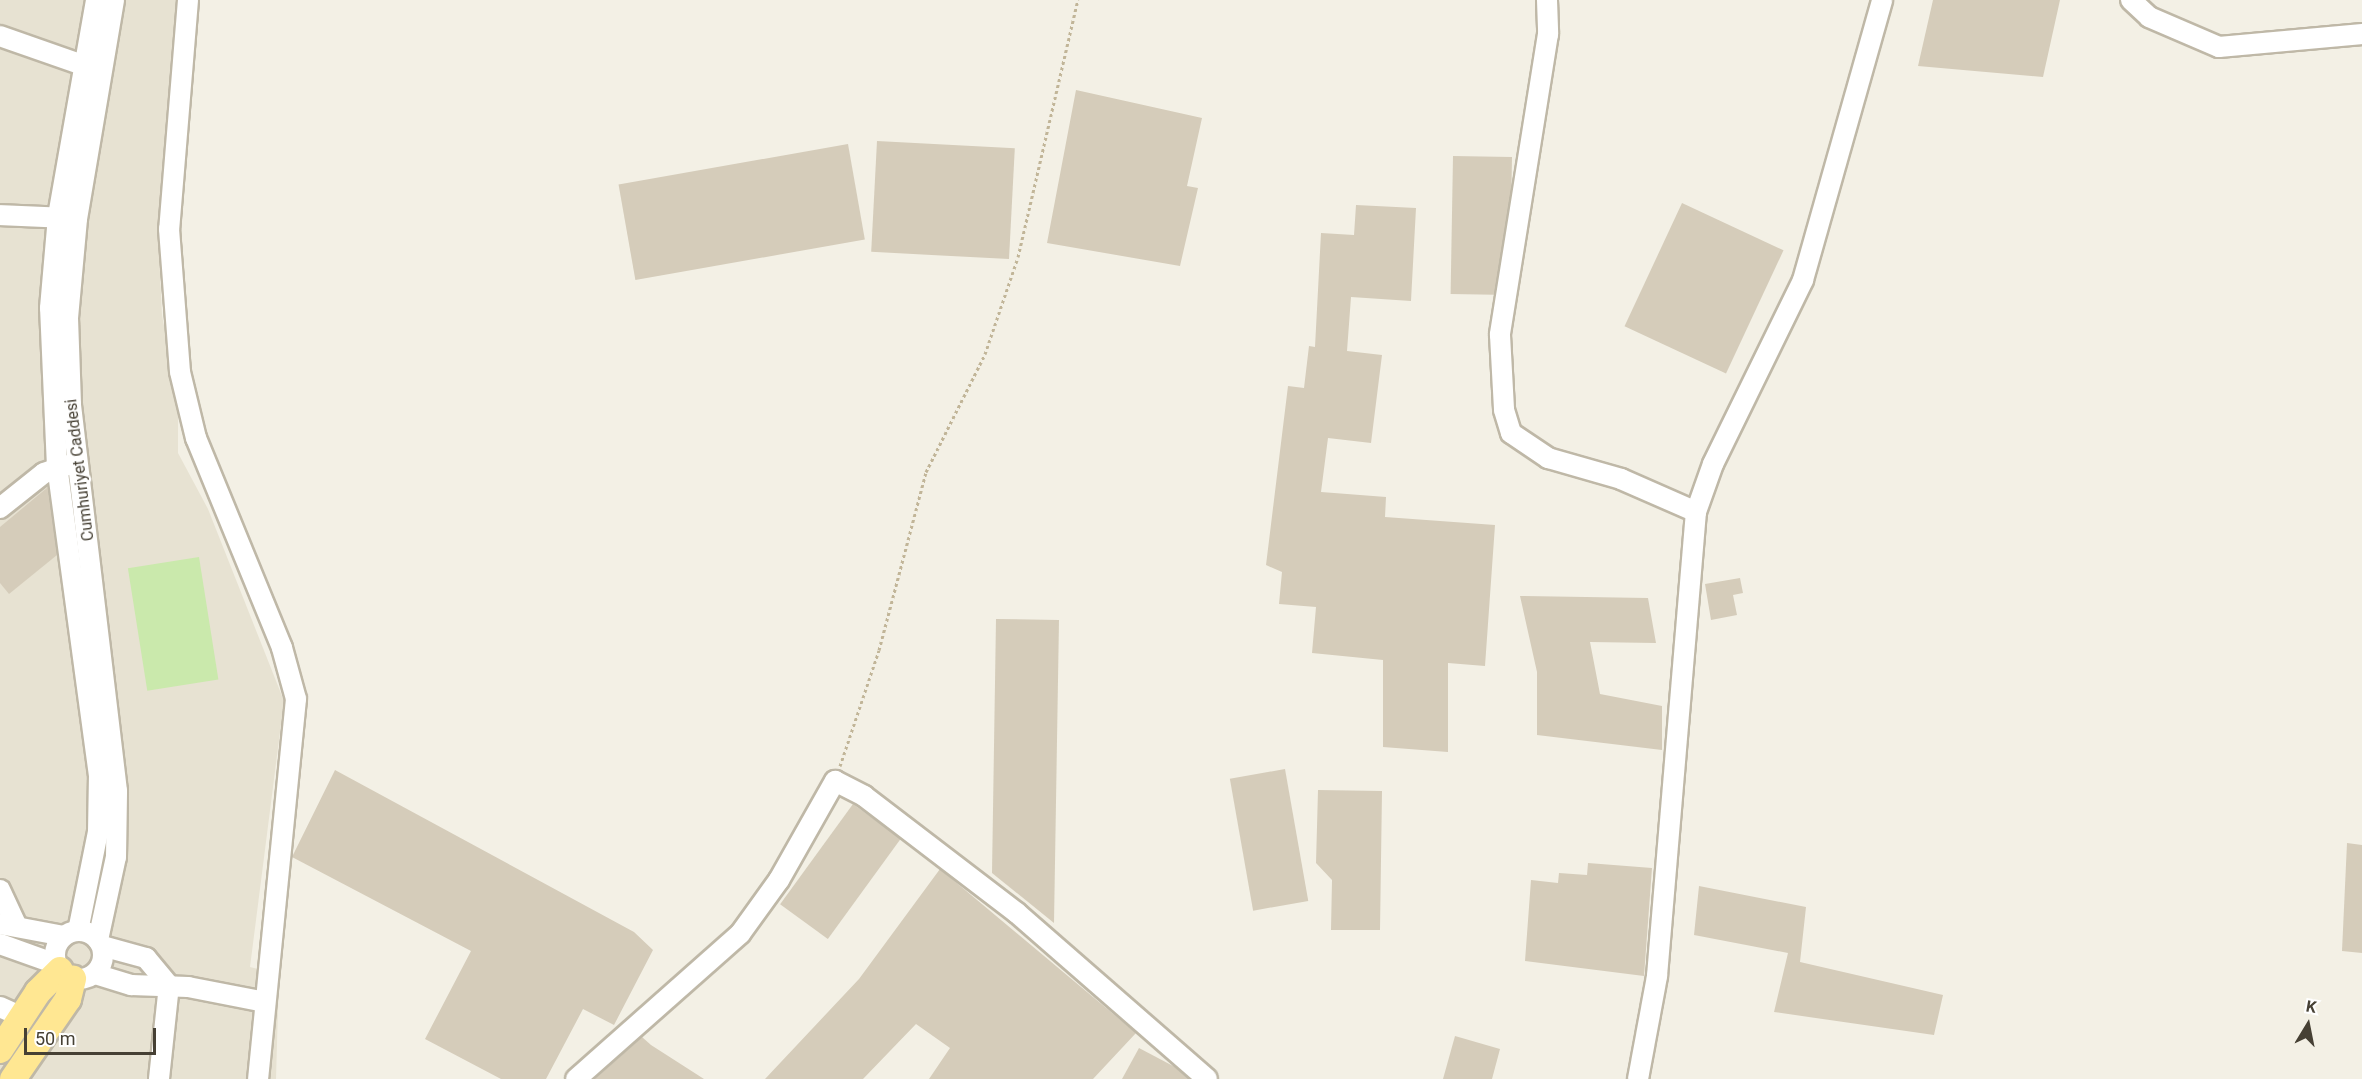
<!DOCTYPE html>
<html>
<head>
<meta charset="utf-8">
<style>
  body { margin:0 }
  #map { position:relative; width:2362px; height:1079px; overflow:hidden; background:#f3f0e5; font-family:Roboto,sans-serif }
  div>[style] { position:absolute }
  .residential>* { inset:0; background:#e7e2d2 }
  .green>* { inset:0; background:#cae9ac; transform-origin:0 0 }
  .building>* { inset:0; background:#d5ccba; transform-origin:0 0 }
  .path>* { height:3px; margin-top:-1.5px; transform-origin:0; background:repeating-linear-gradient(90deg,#c1b598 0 3px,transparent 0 6px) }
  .roads { filter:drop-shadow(2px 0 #bfb8a7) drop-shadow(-2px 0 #bfb8a7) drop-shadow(0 2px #bfb8a7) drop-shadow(0 -2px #bfb8a7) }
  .minor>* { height:20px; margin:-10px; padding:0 10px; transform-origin:10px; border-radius:10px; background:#fff }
  .minor>.ring { margin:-10px; padding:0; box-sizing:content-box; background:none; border:20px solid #fff; border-radius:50% }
  .major>* { height:26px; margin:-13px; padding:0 13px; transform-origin:13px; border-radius:13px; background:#ffe792 }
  span { translate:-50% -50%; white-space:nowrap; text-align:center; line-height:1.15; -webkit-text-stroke:4.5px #fff; paint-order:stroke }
  .street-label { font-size:16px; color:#464034 }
  .north { position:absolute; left:2278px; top:995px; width:60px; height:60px; -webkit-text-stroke:4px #fff; paint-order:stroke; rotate:10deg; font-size:16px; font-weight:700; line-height:24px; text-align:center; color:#464034 }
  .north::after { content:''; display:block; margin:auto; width:21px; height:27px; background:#464034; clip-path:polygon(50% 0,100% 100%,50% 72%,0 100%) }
  .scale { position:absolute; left:24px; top:1028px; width:132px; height:27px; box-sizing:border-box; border:3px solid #464034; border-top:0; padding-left:8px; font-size:18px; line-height:21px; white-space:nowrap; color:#464034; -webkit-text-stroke:4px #fff; paint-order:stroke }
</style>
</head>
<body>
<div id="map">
  <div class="residential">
    <div style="clip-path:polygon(0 0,178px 0,180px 28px,158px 231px,162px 315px,178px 402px,178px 453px,208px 509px,284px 701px,250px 967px,279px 974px,276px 1079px,0 1079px)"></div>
  </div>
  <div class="green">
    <div style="left:199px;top:557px;width:124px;height:72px;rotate:81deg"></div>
  </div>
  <div class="building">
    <div style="clip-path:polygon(1933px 0,2060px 0,2043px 77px,1918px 66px)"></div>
    <div style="clip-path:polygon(1076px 90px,1202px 118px,1187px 186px,1198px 188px,1180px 266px,1047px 243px)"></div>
    <div style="left:877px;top:141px;width:138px;height:111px;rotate:3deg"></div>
    <div style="left:848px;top:144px;width:97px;height:233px;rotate:80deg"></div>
    <div style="left:1453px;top:156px;width:59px;height:138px;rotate:1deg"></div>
    <div style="left:1682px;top:203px;width:112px;height:136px;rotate:25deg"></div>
    <div style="clip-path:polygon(1356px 205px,1416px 208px,1411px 301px,1351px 297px,1347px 351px,1382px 355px,1371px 443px,1328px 438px,1321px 492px,1386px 497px,1385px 517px,1495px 525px,1485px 666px,1448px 663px,1448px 752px,1383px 747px,1383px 660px,1312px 653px,1316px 607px,1279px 604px,1282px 572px,1266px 565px,1288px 386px,1304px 388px,1309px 346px,1315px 347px,1321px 233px,1354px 235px)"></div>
    <div style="clip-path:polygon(48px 487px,57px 555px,9px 594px,0 583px,0 527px)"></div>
    <div style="clip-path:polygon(1740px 578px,1743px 593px,1733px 595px,1737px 615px,1711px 620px,1705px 584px)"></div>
    <div style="clip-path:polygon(1520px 596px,1648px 598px,1656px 643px,1590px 642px,1600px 694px,1662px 706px,1662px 750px,1537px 735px,1537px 672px)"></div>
    <div style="clip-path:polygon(996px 619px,1059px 620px,1054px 923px,992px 873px)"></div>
    <div style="left:1285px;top:769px;width:134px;height:56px;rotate:80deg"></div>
    <div style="clip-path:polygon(335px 770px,634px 932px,653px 950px,614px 1025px,583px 1009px,546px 1079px,501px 1079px,425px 1039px,471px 951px,292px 857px)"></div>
    <div style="clip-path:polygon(1318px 790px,1382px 791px,1380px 930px,1331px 930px,1332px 880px,1316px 863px)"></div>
    <div style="left:853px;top:804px;width:59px;height:124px;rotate:36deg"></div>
    <div style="clip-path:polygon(2347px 843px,2362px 845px,2362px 953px,2342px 951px)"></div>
    <div style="clip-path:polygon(1588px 863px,1652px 868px,1644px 976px,1525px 961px,1531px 880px,1558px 883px,1559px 873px,1587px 875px)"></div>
    <div style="clip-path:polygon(940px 869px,1136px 1033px,1093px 1079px,929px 1079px,950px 1048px,916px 1024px,863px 1079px,765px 1079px,859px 979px)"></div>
    <div style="clip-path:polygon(1699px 886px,1806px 907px,1800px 962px,1943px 995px,1934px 1035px,1774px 1012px,1788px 953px,1694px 935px)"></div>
    <div style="clip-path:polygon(1455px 1036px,1500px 1049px,1492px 1079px,1443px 1079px)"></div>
    <div style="clip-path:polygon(642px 1037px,651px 1045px,704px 1079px,595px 1079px)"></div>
    <div style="clip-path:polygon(1139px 1048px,1175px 1067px,1189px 1079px,1122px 1079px)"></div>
  </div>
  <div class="path">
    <div style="left:840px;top:766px;width:122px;rotate:-71.4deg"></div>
    <div style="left:879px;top:650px;width:184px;rotate:-75.2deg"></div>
    <div style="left:926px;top:472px;width:132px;rotate:-63.4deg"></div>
    <div style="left:985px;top:354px;width:102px;rotate:-71.2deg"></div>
    <div style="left:1018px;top:257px;width:264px;rotate:-76.9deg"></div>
  </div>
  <div class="roads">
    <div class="minor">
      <div style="left:188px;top:0;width:230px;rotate:94.7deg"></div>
      <div style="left:169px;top:229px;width:143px;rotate:85.6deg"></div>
      <div style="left:180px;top:372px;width:68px;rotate:76.4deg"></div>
      <div style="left:196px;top:438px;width:227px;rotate:67.7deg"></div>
      <div style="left:282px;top:648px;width:53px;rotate:74.6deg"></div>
      <div style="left:296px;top:699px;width:382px;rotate:95.7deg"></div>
      <div style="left:1547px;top:0;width:34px;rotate:88deg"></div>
      <div style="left:1548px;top:34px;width:305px;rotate:99.1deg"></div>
      <div style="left:1500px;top:335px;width:75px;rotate:86.9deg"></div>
      <div style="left:1504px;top:410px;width:24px;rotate:73deg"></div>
      <div style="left:1511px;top:433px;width:45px;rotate:34deg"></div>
      <div style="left:1548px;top:458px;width:76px;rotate:16deg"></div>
      <div style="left:1621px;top:479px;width:82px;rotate:23.7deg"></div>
      <div style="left:2131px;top:0;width:25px;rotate:43deg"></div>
      <div style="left:2149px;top:17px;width:76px;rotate:23.2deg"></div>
      <div style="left:2219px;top:47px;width:144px;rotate:-5.2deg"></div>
      <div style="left:0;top:36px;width:103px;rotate:19.3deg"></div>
      <div style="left:0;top:215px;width:69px;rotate:2.5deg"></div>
      <div style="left:0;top:508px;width:56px;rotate:-38.5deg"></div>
      <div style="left:44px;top:473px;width:24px;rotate:-19deg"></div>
      <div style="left:0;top:890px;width:38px;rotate:65deg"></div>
      <div style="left:0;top:924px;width:65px;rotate:10.6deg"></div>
      <div class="ring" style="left:55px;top:931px;width:28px;height:28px"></div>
      <div style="left:78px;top:931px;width:101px;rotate:-78.6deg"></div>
      <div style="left:98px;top:832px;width:56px;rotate:-89deg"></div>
      <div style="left:99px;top:776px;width:312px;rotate:-97.7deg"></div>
      <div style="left:57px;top:467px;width:159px;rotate:-92.5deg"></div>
      <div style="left:50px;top:308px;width:92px;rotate:-85deg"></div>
      <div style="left:58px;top:216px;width:219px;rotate:-80deg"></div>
      <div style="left:98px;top:940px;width:85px;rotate:-77.8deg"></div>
      <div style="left:116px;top:857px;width:66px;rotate:-89.1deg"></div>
      <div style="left:117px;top:791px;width:390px;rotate:-96.8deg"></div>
      <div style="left:71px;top:404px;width:86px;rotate:-92deg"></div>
      <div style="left:68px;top:318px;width:99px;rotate:-84.8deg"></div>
      <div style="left:77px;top:219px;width:222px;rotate:-80.4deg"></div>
      <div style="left:0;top:944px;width:59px;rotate:19.7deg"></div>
      <div style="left:102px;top:946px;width:46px;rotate:15.3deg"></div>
      <div style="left:146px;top:958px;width:35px;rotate:50deg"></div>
      <div style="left:169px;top:985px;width:95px;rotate:96.1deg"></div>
      <div style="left:95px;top:974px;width:38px;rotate:17deg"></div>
      <div style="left:131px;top:985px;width:57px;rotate:2deg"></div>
      <div style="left:188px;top:987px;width:78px;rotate:11deg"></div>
      <div style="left:0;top:1007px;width:24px;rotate:24deg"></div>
      <div style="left:576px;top:1079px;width:219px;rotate:-41.5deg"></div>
      <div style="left:740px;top:934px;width:67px;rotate:-54.2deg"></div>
      <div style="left:779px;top:880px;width:114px;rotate:-60.5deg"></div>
      <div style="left:835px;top:781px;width:33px;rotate:27deg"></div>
      <div style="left:864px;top:796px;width:193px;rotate:37.4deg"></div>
      <div style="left:1017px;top:913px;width:252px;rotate:41.1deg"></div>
      <div style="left:1638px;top:1079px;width:105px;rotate:-79.5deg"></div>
      <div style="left:1657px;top:976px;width:466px;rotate:-85.2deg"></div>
      <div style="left:1696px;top:512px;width:51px;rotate:-70.5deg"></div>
      <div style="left:1713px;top:464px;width:205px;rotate:-63.9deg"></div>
      <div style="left:1803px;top:280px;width:291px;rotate:-74.2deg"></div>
    </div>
    <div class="major">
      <div style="left:0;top:1050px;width:69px;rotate:-56.8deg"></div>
      <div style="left:38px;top:992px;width:31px;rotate:-45deg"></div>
      <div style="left:13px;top:1079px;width:97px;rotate:-55.5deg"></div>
      <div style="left:68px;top:999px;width:21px;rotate:-76deg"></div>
    </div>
  </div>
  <div class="street-label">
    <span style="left:80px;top:470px;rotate:-97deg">Cumhuriyet Caddesi</span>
  </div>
  <div class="north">K</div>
  <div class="scale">50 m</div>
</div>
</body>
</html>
